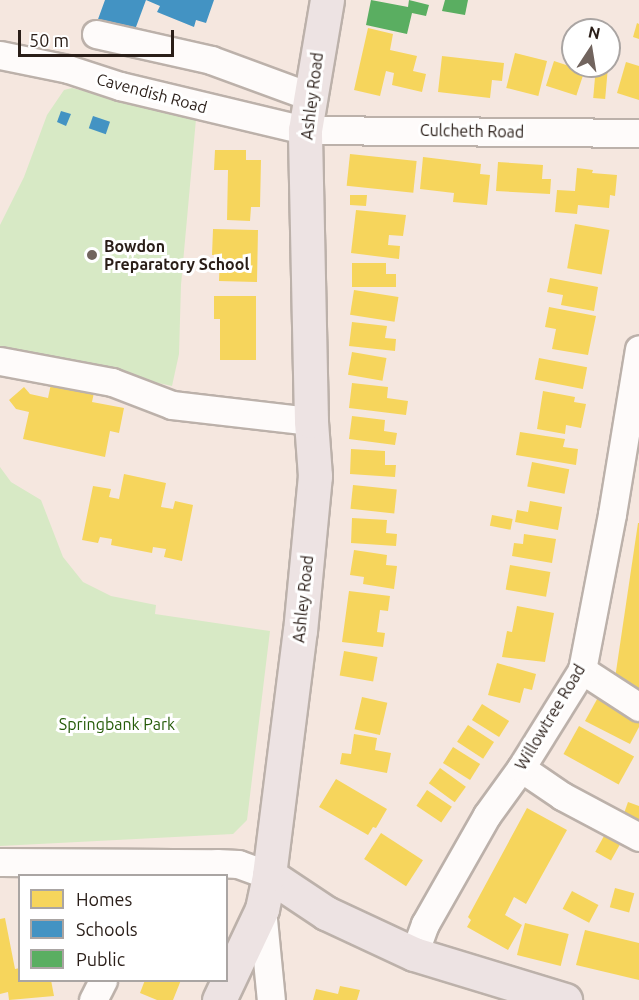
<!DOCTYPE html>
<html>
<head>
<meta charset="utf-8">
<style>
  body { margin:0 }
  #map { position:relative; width:639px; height:1000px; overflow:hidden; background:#f5e7df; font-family:Ubuntu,sans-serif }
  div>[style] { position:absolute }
  .green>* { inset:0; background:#d7e9c5 }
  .homes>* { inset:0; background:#f6d55c; transform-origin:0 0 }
  .schools>* { inset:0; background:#4393c3; transform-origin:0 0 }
  .public>* { inset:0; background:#5aae61 }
  .roads { filter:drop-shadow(2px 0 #bcb1aa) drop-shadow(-2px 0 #bcb1aa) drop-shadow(0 2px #bcb1aa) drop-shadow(0 -2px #bcb1aa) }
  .minor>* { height:27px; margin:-13.5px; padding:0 13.5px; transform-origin:13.5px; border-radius:13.5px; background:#fefbfa }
  .major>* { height:33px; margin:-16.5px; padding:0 16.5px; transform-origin:16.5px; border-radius:16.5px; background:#ede3e3 }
  .dots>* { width:16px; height:16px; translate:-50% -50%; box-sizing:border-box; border:3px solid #fff; border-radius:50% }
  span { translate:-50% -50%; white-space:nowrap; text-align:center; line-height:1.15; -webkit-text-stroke:6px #fff; paint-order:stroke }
  .street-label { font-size:16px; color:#2a1e18 }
  .poi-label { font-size:16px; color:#2a1e18; font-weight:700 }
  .left { translate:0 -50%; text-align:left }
  .park-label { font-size:16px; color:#255b08 }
  .legend { position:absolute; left:18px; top:874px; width:210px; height:108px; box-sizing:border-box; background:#fff; border:2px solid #aaa5a3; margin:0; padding:8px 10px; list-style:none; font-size:18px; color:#2a1e18 }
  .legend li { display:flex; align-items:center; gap:12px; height:30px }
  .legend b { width:30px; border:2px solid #aaa5a3 }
  .north { position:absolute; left:561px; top:18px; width:60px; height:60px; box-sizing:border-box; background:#fff; border:2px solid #aaa5a3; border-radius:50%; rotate:12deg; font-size:16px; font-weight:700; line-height:24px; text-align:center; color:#2a1e18 }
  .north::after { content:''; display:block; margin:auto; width:21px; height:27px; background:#71645e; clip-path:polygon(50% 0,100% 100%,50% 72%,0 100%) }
  .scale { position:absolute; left:18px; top:30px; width:156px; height:27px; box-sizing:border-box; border:3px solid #2a1e18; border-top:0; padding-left:8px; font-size:18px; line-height:21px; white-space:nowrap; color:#2a1e18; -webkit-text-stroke:4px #fff; paint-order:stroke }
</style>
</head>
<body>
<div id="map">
  <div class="green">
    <div style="clip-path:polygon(72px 88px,196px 119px,181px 285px,179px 354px,172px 386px,0 348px,0 225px,24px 177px,47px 115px,64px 90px)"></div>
    <div style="clip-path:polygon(0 467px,11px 482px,41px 500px,63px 557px,83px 582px,111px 596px,156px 605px,155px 614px,270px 631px,247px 820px,233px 834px,0 846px)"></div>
  </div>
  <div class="homes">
    <div style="clip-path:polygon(637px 23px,639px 24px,639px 39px,633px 37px)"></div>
    <div style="clip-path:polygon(368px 28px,393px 34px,390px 50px,417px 56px,413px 71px,426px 74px,422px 92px,392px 85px,394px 73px,386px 71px,380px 96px,354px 90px)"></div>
    <div style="left:515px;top:53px;width:33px;height:36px;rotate:14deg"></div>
    <div style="clip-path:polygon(442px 56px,504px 63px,502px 81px,492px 80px,490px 98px,438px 92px)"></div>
    <div style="left:554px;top:61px;width:32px;height:26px;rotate:18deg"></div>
    <div style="clip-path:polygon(626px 62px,639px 66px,639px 100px,617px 93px)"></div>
    <div style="left:596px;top:66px;width:12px;height:32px;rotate:5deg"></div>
    <div style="clip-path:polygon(215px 150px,246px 150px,246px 160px,261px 160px,260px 207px,251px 207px,250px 221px,227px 220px,228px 170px,214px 170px)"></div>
    <div style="left:350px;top:154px;width:67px;height:32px;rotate:6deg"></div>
    <div style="clip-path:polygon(423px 157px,481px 164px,480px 174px,490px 175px,487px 205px,453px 202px,454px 193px,420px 189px)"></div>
    <div style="clip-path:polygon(498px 162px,543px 165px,542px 179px,551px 179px,550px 194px,496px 191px)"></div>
    <div style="clip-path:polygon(577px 168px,593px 170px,592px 173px,617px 175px,615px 196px,610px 195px,609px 208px,578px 205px,577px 214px,555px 212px,557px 190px,575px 191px)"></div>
    <div style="clip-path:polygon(350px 195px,367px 195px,366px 206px,350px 205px)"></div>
    <div style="clip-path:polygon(356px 210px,406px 215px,403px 236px,389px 235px,388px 245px,400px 246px,399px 259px,351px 253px)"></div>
    <div style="left:575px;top:224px;width:35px;height:45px;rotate:10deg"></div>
    <div style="clip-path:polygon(213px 229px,258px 230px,257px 282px,219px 281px,220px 255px,212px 255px)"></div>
    <div style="clip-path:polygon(352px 263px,386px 263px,386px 274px,396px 274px,396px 287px,352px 287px)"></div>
    <div style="clip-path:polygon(550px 278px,598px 287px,594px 311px,561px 305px,563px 295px,547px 292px)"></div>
    <div style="left:354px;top:290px;width:45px;height:25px;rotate:9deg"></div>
    <div style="clip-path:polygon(214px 296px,256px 296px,256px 360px,220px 360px,220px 319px,214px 319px)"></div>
    <div style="clip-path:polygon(549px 307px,596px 316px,588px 355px,552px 349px,556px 329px,545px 327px)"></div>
    <div style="clip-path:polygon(352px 322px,387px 326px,385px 338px,396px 339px,395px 351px,349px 346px)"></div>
    <div style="left:352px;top:352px;width:35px;height:23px;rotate:10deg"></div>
    <div style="left:539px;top:358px;width:49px;height:22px;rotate:11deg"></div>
    <div style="clip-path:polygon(52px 379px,95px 388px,92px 402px,124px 408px,119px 433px,110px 431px,105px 457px,23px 439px,29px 412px,16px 409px,9px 400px,24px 387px,30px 394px,48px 398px)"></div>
    <div style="clip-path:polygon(352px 383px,388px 387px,387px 398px,408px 401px,406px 415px,349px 408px)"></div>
    <div style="clip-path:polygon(543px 391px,575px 397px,574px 402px,586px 404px,581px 428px,566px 425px,565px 434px,537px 429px)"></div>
    <div style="clip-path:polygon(352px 416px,385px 420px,384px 431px,397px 433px,395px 445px,349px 439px)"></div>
    <div style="clip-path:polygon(520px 432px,565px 439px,563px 447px,578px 449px,576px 465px,516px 455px)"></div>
    <div style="clip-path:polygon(351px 449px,385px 451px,385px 465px,396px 465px,395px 477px,350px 474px)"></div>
    <div style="left:532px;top:462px;width:38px;height:25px;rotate:11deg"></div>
    <div style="clip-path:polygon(124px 474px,166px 483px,161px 507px,173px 509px,175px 501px,193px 505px,182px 561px,164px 557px,166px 549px,153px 547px,152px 553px,111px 545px,112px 539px,100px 537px,98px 543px,82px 540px,93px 486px,111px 489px,109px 497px,119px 499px)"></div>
    <div style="left:353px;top:485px;width:44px;height:24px;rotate:6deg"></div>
    <div style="clip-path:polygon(530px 501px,562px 507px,558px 530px,515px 522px,517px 510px,528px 512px)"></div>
    <div style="left:492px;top:515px;width:21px;height:11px;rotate:11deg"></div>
    <div style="clip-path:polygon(352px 518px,387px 520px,386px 533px,397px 534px,396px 546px,351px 543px)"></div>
    <div style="clip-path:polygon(638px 523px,639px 523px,639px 688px,614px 685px)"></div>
    <div style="clip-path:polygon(524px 534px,556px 539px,552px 563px,512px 556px,514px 543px,523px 544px)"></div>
    <div style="clip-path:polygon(354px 550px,387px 555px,386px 565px,397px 566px,394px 589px,363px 584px,364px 577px,350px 575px)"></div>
    <div style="left:510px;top:565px;width:41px;height:25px;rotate:10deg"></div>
    <div style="clip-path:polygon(349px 591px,390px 596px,388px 611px,380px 610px,377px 632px,385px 633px,383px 647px,342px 642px)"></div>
    <div style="clip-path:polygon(517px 606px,554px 613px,545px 662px,502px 657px,507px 631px,512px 632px)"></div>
    <div style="left:344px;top:651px;width:34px;height:25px;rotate:10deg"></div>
    <div style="clip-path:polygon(497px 663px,536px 674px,532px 690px,524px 688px,520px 703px,488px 695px)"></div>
    <div style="clip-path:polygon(601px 692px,639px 712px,639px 727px,630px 744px,585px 721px)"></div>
    <div style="left:362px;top:697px;width:26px;height:33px;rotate:13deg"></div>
    <div style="left:482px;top:704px;width:32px;height:19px;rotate:32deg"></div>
    <div style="left:468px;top:725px;width:31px;height:20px;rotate:33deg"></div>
    <div style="left:579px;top:726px;width:63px;height:32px;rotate:29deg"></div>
    <div style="clip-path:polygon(354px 734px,377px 738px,375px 750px,391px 753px,387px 773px,340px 764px,342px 753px,351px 754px)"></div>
    <div style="left:453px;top:747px;width:32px;height:19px;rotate:32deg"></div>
    <div style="left:440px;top:768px;width:32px;height:19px;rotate:36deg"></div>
    <div style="clip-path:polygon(336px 779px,387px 809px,376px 828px,373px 827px,368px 835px,319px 807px)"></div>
    <div style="left:427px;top:790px;width:30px;height:19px;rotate:34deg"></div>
    <div style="clip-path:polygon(628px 802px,639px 806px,639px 825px,622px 819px)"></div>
    <div style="clip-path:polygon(527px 808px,567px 830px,526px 904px,514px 897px,505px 915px,522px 925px,508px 950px,467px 927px,471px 920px,468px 917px)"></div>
    <div style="left:381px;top:833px;width:50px;height:31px;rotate:33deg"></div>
    <div style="left:604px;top:836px;width:18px;height:18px;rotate:29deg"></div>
    <div style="left:615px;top:888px;width:20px;height:20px;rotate:15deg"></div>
    <div style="left:572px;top:891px;width:30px;height:20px;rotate:28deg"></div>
    <div style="clip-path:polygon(5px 918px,15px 969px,20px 968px,20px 980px,51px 980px,54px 996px,9px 1000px,8px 992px,0 994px,0 919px)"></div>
    <div style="left:525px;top:923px;width:45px;height:33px;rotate:14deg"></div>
    <div style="clip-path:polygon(585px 930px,639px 943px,639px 980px,576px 965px)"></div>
    <div style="clip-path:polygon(145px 980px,181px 980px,173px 1000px,157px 1000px,140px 993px)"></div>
    <div style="clip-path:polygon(340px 986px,360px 990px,357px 1000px,313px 1000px,316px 989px,338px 994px)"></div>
  </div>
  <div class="schools">
    <div style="clip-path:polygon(105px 0,214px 0,206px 23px,196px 20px,194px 27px,157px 12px,160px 6px,146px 0,133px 35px,97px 22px)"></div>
    <div style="clip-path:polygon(61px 111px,71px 114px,66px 126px,57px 122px)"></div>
    <div style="left:93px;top:116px;width:18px;height:13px;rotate:19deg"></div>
  </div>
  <div class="public">
    <div style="clip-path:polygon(371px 0,408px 7px,409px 0,429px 5px,426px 16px,412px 13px,407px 34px,366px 25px)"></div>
    <div style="clip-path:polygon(445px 0,468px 0,465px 15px,442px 11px)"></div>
  </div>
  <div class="roads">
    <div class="minor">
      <div style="left:96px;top:34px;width:118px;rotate:12.7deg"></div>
      <div style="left:211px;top:60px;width:104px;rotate:20.2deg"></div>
      <div style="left:0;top:55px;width:69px;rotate:11.6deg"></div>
      <div style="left:68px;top:69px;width:55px;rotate:18.1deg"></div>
      <div style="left:120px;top:86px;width:190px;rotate:13.4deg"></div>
      <div style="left:305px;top:130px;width:334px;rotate:0.5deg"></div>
      <div style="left:0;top:361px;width:114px;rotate:10.6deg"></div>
      <div style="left:112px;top:382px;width:64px;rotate:21deg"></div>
      <div style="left:172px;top:405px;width:140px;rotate:6.6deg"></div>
      <div style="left:582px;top:670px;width:68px;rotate:33deg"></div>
      <div style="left:521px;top:768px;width:50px;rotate:34.3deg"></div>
      <div style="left:562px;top:796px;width:87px;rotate:28deg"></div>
      <div style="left:0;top:862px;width:217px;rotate:0.3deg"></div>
      <div style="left:217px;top:863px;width:21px;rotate:3deg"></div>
      <div style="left:238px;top:864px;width:33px;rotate:20deg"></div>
      <div style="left:262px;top:909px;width:91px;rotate:84.4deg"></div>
      <div style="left:414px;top:954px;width:32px;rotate:-70deg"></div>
      <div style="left:425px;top:924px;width:125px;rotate:-60.4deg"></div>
      <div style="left:487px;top:815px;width:58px;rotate:-54.1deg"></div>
      <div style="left:521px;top:768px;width:115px;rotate:-58.1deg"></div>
      <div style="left:582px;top:670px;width:159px;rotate:-79.1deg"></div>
      <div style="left:612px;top:514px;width:167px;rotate:-80.7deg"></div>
      <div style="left:93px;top:1000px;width:22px;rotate:-63deg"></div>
    </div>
    <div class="major">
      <div style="left:269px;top:875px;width:69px;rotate:33.7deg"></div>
      <div style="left:326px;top:913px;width:97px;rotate:25deg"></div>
      <div style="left:414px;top:954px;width:158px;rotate:16.9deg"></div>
      <div style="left:219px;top:1000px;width:101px;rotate:-64.7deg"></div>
      <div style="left:262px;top:909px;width:35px;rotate:-78deg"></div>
      <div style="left:269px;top:875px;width:246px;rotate:-82.8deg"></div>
      <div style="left:300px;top:631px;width:156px;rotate:-84.5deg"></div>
      <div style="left:315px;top:476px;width:55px;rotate:-94.2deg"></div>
      <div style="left:311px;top:421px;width:291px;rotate:-91.2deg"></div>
      <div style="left:305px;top:130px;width:132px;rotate:-80.4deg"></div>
    </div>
  </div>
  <div class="dots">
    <div style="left:92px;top:255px;background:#71645e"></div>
  </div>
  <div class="street-label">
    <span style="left:152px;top:93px;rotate:15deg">Cavendish Road</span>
    <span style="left:312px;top:96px;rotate:-83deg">Ashley Road</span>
    <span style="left:472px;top:131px;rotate:1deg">Culcheth Road</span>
    <span style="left:303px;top:599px;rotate:-84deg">Ashley Road</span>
    <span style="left:550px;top:717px;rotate:-59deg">Willowtree Road</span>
  </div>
  <div class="poi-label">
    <span class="left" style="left:104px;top:255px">Bowdon<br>Preparatory School</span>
  </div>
  <div class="park-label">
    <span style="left:117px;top:724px">Springbank Park</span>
  </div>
  <ul class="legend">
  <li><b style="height:16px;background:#f6d55c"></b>Homes</li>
  <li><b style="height:16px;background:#4393c3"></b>Schools</li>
  <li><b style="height:16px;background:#5aae61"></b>Public</li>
  </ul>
  <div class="north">N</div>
  <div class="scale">50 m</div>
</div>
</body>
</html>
